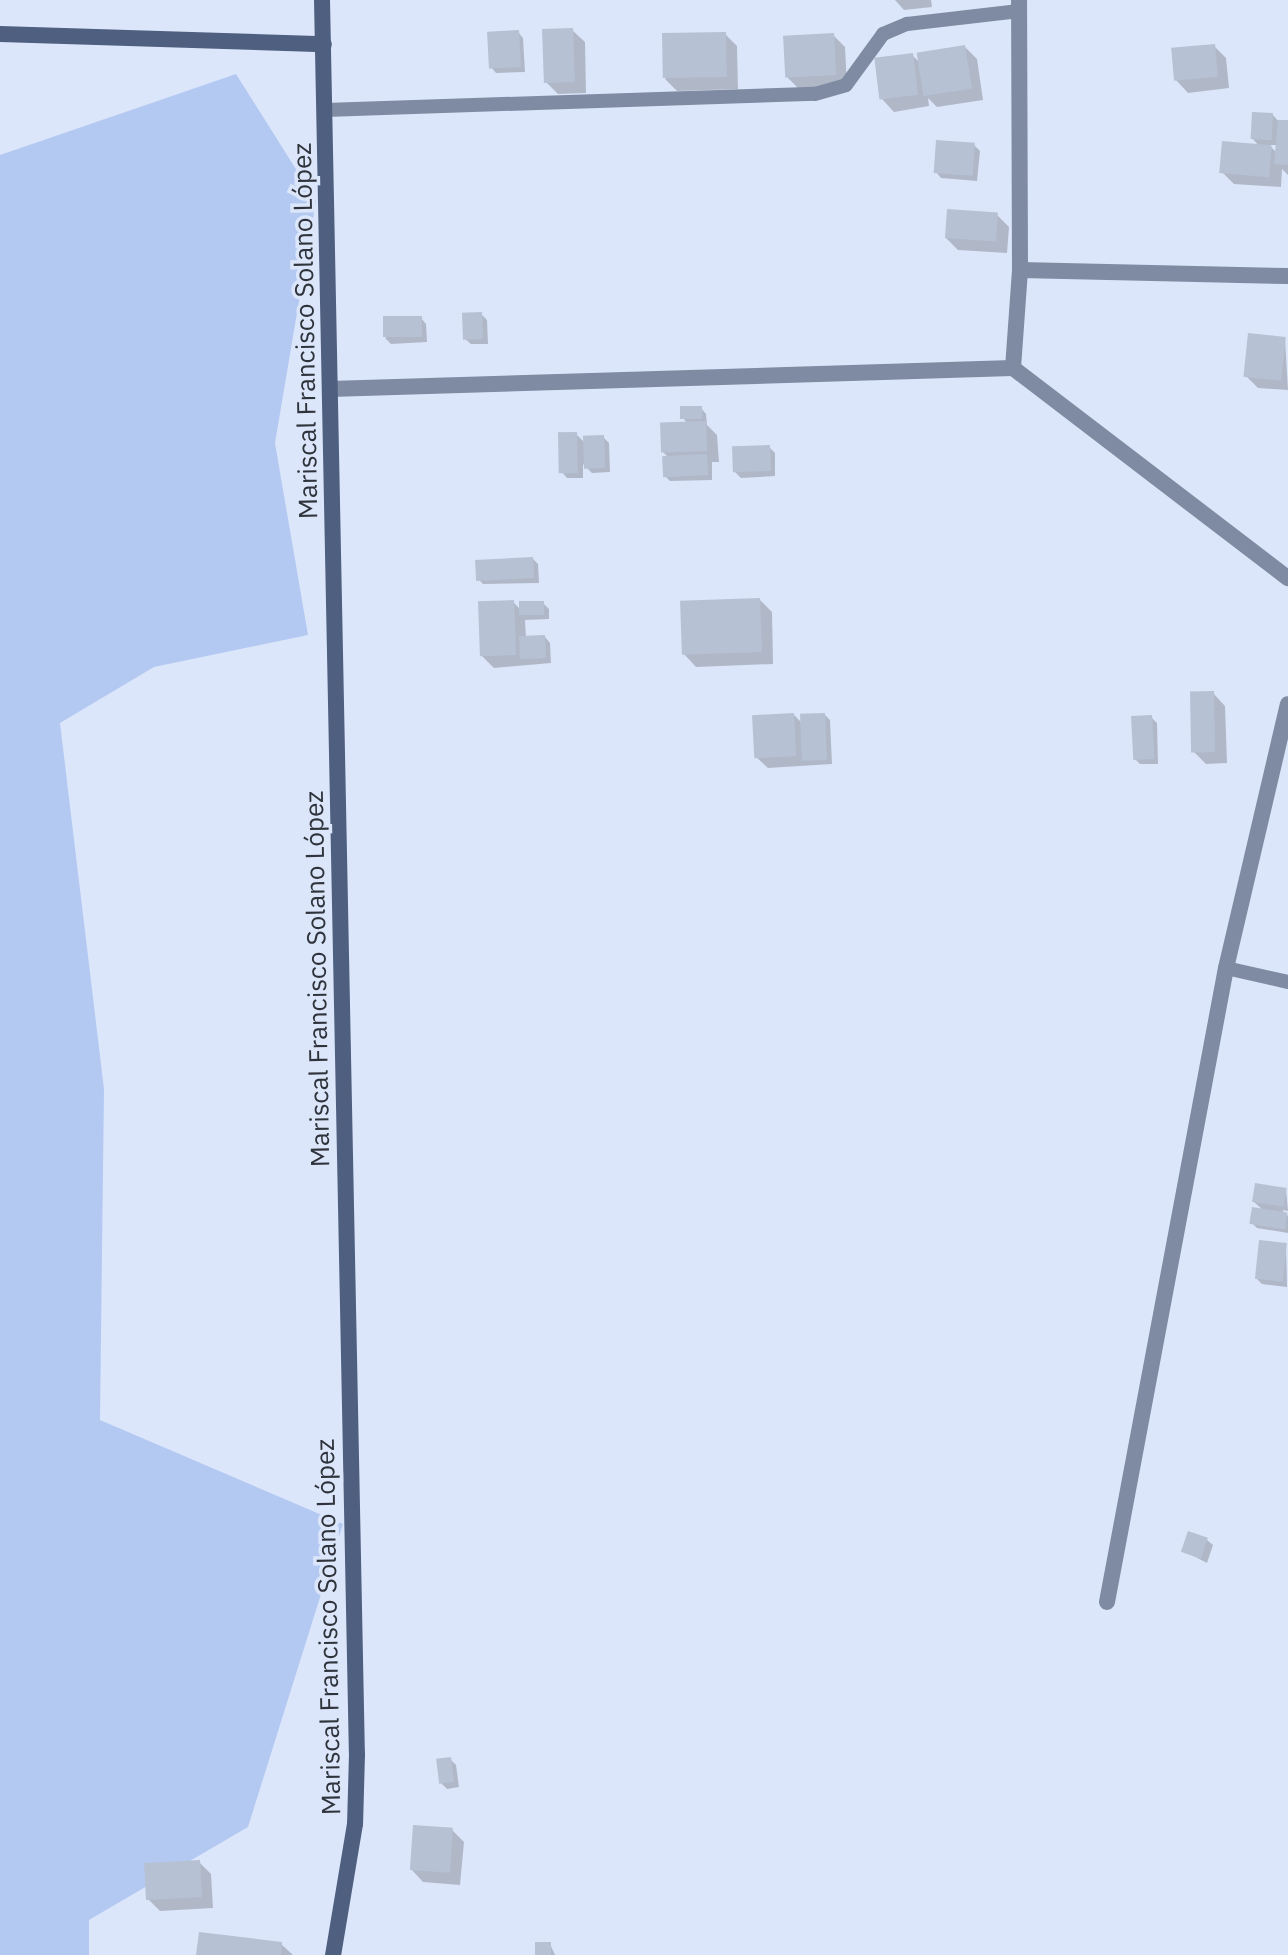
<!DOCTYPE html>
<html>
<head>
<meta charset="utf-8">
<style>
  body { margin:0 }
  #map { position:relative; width:1288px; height:1955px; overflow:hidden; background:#dce6fa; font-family:"IBM Plex Sans",sans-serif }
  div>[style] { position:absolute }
  .green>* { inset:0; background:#b4c9f2 }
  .shadow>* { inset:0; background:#0003 }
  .building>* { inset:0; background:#b6c1d4; transform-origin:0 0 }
  .lane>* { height:14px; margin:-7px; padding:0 7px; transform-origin:7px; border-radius:7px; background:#7f8ba2 }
  .street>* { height:16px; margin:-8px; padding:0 8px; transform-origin:8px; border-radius:8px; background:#7f8ba2 }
  .secondary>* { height:16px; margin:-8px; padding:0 8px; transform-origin:8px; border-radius:8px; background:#4f5f80 }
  span { translate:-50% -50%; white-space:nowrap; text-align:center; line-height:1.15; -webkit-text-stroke:7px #dce6fa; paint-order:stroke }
  .street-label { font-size:26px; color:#2f333b }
</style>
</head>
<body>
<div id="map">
  <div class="green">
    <div style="clip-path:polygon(236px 74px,316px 201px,275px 443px,308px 635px,154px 667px,60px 723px,104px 1089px,100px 1420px,343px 1524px,248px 1827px,89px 1920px,89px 1955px,0 1955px,0 155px)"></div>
  </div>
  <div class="shadow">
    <div style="clip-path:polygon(895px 0,931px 0,932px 7px,904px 10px)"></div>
    <div style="clip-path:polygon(572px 30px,585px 42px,586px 93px,558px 94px,546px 82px)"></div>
    <div style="clip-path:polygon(518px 32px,523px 38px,525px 72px,496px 73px,491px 67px)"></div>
    <div style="clip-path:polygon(725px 34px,737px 46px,738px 89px,677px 91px,665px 79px)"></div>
    <div style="clip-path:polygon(833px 35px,845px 47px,847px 86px,798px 88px,786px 76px)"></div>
    <div style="clip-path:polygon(1214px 46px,1226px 58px,1229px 88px,1188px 93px,1176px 80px)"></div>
    <div style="clip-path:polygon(965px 47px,977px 59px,983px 100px,937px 107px,928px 98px,929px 106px,894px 112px,882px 99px,912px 55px,920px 63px)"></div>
    <div style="clip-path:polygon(evenodd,1273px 115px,1279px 122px,1288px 122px,1288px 175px,1282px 169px,1281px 187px,1234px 184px,1222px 172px,1259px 146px,1252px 138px,1273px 115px,1269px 145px,1278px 145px,1277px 153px,1269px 145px)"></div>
    <div style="clip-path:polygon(974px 145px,980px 151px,977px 181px,941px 178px,936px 172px)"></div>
    <div style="clip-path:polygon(997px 215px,1009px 227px,1007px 253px,958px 250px,946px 238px)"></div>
    <div style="clip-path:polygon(481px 314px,487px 320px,488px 344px,471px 344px,465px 339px)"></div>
    <div style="clip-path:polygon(421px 318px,426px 324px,427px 342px,391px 344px,385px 338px)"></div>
    <div style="clip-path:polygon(1285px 339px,1288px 390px,1258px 388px,1246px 376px)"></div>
    <div style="clip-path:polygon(701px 408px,706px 414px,707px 425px,717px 435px,719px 462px,712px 462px,712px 480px,670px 481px,665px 476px,668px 457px,663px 452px,688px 424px,683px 418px)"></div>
    <div style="clip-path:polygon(576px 434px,585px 443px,603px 437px,609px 443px,610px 472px,592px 473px,583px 464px,583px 478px,567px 478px,562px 472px)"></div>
    <div style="clip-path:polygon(769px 447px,775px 453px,775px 476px,741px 478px,735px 472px)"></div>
    <div style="clip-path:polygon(533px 559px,538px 564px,539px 583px,483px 584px,478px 579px)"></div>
    <div style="clip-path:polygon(760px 600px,772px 612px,773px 664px,696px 667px,684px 654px)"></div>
    <div style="clip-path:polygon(513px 602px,521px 610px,543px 603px,549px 609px,549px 619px,525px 620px,526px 638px,545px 637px,550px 643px,551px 663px,494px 668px,482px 656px)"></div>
    <div style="clip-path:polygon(1213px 693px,1225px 706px,1227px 763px,1206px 764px,1194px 752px)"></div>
    <div style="clip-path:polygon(794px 715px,803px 724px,825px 715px,830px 720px,832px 764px,768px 768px,755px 756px)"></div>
    <div style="clip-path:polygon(1152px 718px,1157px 723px,1158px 764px,1140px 764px,1134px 758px)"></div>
    <div style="clip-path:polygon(1286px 1190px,1288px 1211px,1282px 1210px,1288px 1216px,1288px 1233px,1257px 1228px,1252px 1223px,1264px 1211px,1254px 1202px)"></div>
    <div style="clip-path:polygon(1286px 1245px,1287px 1287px,1262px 1284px,1256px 1278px)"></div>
    <div style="clip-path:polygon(1207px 1540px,1213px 1545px,1207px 1563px,1184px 1551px)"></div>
    <div style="clip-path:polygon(450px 1759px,456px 1765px,459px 1787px,447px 1789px,441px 1783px)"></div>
    <div style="clip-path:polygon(452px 1830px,464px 1842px,460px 1885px,423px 1882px,411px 1869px)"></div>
    <div style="clip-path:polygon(199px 1862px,211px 1874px,213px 1908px,160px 1911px,148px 1899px)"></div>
    <div style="clip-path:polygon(281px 1944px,293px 1955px,198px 1955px)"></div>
    <div style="clip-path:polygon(550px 1944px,555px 1955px,537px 1955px)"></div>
  </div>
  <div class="building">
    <div style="left:573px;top:28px;width:54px;height:31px;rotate:88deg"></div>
    <div style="left:519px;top:30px;width:37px;height:32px;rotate:87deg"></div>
    <div style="left:726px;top:32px;width:45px;height:64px;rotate:89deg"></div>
    <div style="left:834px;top:33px;width:42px;height:51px;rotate:87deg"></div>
    <div style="left:1215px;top:44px;width:33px;height:44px;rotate:85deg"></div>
    <div style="left:965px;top:45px;width:44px;height:49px;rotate:81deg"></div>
    <div style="left:913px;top:53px;width:42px;height:39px;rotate:83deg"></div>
    <div style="left:1252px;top:112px;width:21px;height:27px;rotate:3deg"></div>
    <div style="clip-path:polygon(1278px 120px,1288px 120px,1288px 165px,1274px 164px)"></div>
    <div style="left:936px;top:140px;width:39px;height:33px;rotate:4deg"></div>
    <div style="left:1222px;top:141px;width:50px;height:32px;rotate:5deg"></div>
    <div style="left:947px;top:209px;width:51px;height:29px;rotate:4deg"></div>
    <div style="left:482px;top:312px;width:27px;height:20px;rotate:88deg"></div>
    <div style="left:422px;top:316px;width:21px;height:39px;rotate:90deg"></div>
    <div style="left:1248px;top:333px;width:38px;height:44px;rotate:6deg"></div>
    <div style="left:680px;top:406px;width:22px;height:13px"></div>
    <div style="left:706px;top:421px;width:30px;height:46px;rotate:88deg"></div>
    <div style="left:577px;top:432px;width:41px;height:19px;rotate:89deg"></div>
    <div style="left:604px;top:435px;width:33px;height:21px;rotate:88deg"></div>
    <div style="left:770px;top:445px;width:26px;height:38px;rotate:88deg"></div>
    <div style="left:707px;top:454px;width:21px;height:45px;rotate:87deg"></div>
    <div style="left:533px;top:557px;width:21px;height:58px;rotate:87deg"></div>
    <div style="left:760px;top:598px;width:54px;height:80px;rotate:88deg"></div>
    <div style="left:514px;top:600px;width:55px;height:36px;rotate:88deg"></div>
    <div style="left:544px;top:601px;width:14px;height:25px;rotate:90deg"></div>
    <div style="left:545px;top:635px;width:23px;height:26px;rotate:88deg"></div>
    <div style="left:1214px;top:691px;width:61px;height:24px;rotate:89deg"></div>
    <div style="left:794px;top:713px;width:43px;height:42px;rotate:87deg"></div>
    <div style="left:825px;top:713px;width:47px;height:25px;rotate:88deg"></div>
    <div style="left:1152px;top:715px;width:44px;height:21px;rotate:87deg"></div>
    <div style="left:1255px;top:1183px;width:32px;height:19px;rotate:9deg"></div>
    <div style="left:1252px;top:1207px;width:36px;height:17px;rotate:9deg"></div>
    <div style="left:1259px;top:1240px;width:28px;height:39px;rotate:6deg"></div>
    <div style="left:1188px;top:1531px;width:21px;height:22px;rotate:19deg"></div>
    <div style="left:451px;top:1757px;width:25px;height:15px;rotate:83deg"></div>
    <div style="left:413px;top:1825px;width:40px;height:45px;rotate:4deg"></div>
    <div style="left:200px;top:1860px;width:37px;height:56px;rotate:87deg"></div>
    <div style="clip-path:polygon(199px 1932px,282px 1942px,281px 1955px,196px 1955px)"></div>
    <div style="left:535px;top:1942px;width:16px;height:13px"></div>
  </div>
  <div class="lane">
    <div style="left:325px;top:110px;width:490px;rotate:-1.9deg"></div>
    <div style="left:815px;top:94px;width:32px;rotate:-16deg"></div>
    <div style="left:846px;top:85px;width:63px;rotate:-54deg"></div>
    <div style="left:883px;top:34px;width:26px;rotate:-23deg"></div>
    <div style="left:907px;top:24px;width:113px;rotate:-6.6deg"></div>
    <div style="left:1226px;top:968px;width:64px;rotate:12.7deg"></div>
  </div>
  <div class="street">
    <div style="left:1020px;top:270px;width:268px;rotate:1.3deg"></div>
    <div style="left:1013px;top:368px;width:98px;rotate:-85.9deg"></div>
    <div style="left:1020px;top:270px;width:270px;rotate:-90.2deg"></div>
    <div style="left:330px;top:389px;width:683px;rotate:-1.76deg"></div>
    <div style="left:1013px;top:368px;width:346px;rotate:37.4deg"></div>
    <div style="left:1107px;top:1602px;width:645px;rotate:-79.37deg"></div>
    <div style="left:1226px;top:968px;width:271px;rotate:-76.8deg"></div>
  </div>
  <div class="secondary">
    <div style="left:322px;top:0;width:1754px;rotate:88.86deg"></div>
    <div style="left:357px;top:1754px;width:70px;rotate:91.6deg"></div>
    <div style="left:355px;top:1824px;width:133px;rotate:99.5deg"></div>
    <div style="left:0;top:34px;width:324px;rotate:1.8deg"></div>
  </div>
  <div class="street-label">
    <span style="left:305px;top:331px;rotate:-91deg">Mariscal Francisco Solano López</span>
    <span style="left:317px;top:979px;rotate:-91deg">Mariscal Francisco Solano López</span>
    <span style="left:328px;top:1627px;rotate:-91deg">Mariscal Francisco Solano López</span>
  </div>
</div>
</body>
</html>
